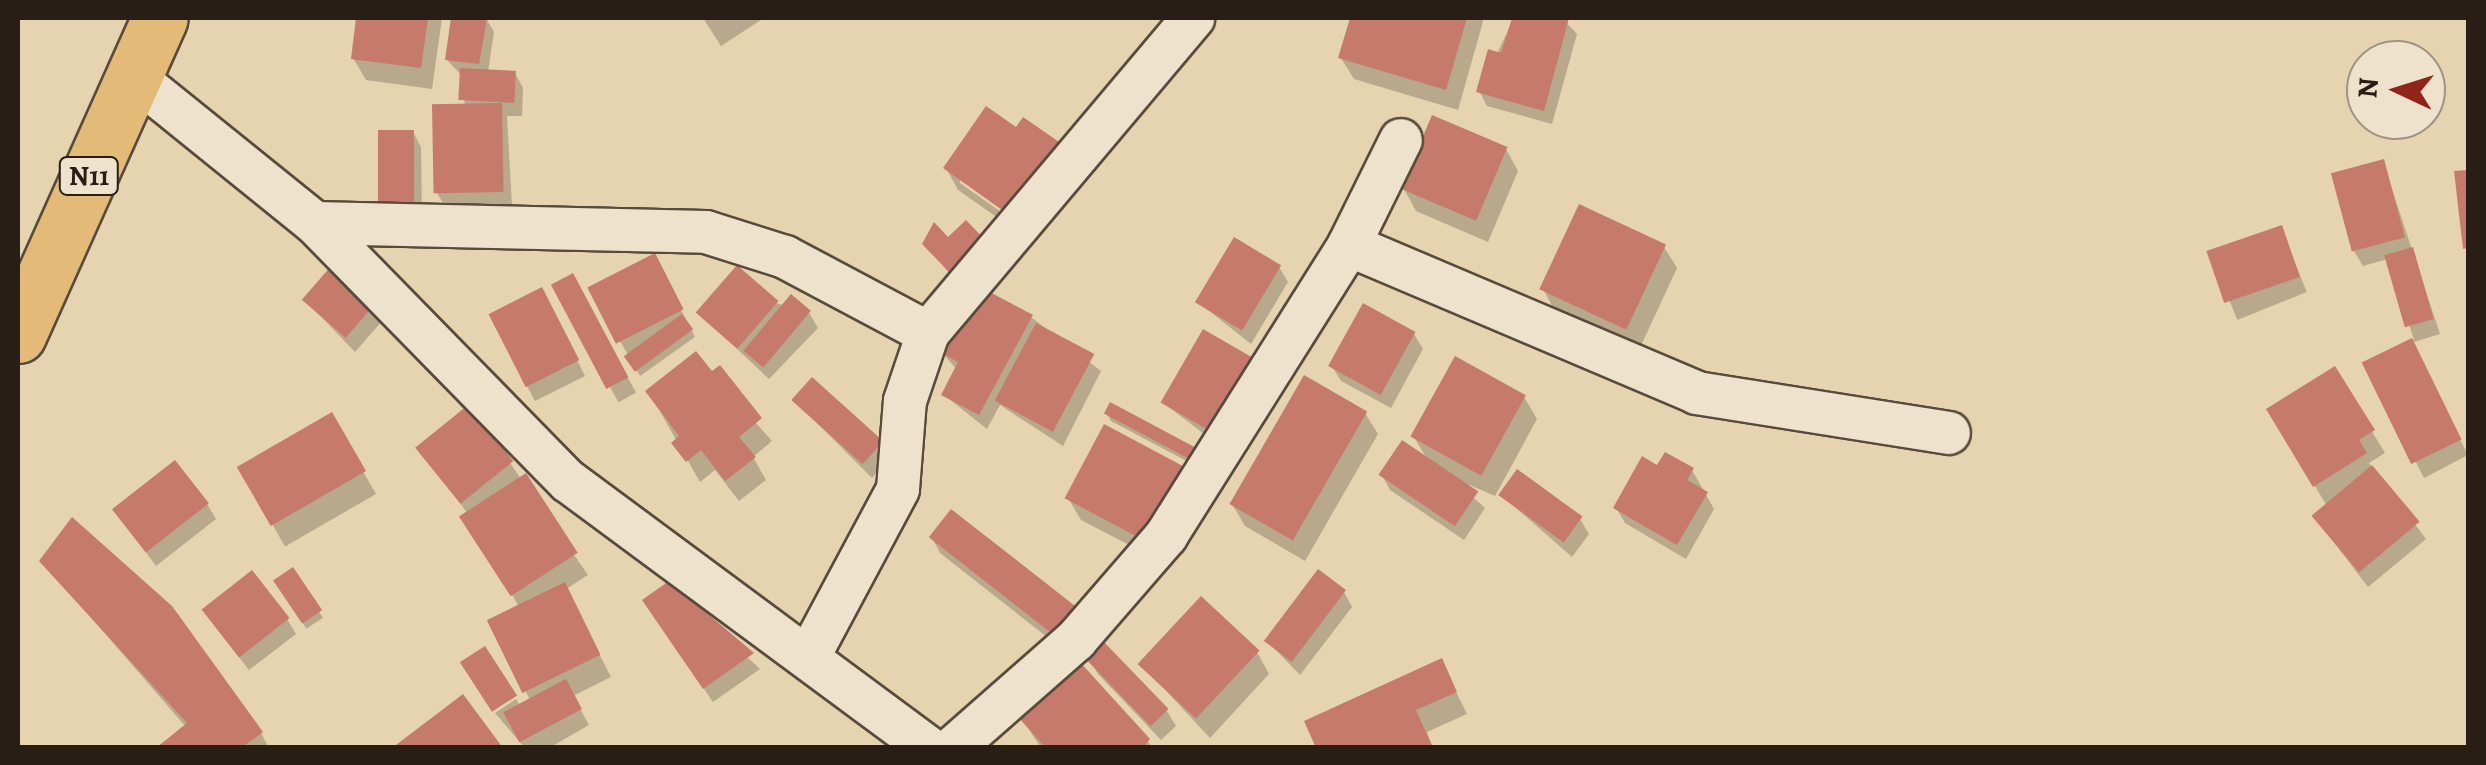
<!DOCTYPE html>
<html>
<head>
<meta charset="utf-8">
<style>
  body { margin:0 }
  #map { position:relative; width:2486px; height:765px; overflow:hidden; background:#e6d3b0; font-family:Alegreya,serif }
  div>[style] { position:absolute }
  .shadow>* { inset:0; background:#0003; transform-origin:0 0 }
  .building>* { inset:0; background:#c67a6c; transform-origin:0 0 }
  .roads { filter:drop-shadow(2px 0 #584b3c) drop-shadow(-2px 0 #584b3c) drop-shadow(0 2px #584b3c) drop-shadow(0 -2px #584b3c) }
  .minor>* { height:42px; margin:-21px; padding:0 21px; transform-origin:21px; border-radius:21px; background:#efe2cc }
  .trunk>* { height:55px; margin:-27.5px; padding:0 27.5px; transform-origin:27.5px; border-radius:27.5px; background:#e3ba78 }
  span { translate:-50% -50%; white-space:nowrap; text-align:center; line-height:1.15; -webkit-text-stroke:8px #efe2cc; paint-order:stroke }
  .shield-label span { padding:2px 8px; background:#efe2cc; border:2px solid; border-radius:8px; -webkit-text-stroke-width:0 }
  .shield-label { font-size:28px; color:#281e16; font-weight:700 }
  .frame { position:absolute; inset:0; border:20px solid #281e16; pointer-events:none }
  .north { position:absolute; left:2346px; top:40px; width:100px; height:100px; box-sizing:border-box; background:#efe2cc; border:2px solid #9f9483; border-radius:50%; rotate:274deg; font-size:28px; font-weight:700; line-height:40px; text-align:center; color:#281e16 }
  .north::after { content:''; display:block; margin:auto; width:35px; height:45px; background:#8f2418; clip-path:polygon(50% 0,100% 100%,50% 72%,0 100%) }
</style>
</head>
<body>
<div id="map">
  <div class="shadow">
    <div style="clip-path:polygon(359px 18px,442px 18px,432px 89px,366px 80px,353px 58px)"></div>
    <div style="clip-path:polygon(453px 18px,486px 18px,494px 32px,488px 72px,515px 73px,523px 88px,522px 116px,507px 116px,512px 206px,446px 208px,437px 193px,465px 107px,462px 76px,447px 60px)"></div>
    <div style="clip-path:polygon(703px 18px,764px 18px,721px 46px)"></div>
    <div style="clip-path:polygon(1353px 18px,1484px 18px,1458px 110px,1354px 79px,1341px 58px)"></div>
    <div style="clip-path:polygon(1514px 18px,1562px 18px,1577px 34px,1552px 124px,1487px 106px,1479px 91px)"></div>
    <div style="clip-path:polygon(evenodd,986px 110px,1017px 131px,1024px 120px,1073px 168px,1025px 237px,958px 190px,946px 168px,986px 110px,960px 177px,1024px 222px,1021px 226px,960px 183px,960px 177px)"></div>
    <div style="clip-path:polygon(413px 132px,421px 147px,422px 218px,382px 203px)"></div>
    <div style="clip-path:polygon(1506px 149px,1518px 171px,1488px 242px,1416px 211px,1404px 189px)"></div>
    <div style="clip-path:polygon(2383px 162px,2440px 334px,2411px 343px,2468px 455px,2424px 478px,2366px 364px,2414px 340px,2388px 259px,2363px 266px,2354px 251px)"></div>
    <div style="clip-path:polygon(934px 226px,964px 291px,925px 244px)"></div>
    <div style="left:2281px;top:228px;width:69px;height:75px;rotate:68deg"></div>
    <div style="clip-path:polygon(1664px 247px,1677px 268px,1639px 350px,1555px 311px,1543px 289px)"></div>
    <div style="clip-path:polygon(654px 257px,695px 337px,640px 376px,591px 290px)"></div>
    <div style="clip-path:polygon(1279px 267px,1288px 282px,1251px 344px,1198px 302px)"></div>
    <div style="left:572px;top:277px;width:132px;height:20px;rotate:61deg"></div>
    <div style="clip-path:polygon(305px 300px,374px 305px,383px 320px,355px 352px)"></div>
    <div style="clip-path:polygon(776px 303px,809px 313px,818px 328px,769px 379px,699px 313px)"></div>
    <div style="clip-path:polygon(550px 305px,585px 376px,535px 401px,527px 386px)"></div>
    <div style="clip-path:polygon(1031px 317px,1101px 371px,1063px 446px,1000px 405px,987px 429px,944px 395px,957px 370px,941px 351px)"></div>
    <div style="clip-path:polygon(1414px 334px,1423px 349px,1391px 408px,1341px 381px,1332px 366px)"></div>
    <div style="clip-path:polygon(1253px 361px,1220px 446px,1162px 402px)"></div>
    <div style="clip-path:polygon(2334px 369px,2385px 453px,2369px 463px,2426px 539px,2368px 587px,2314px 516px,2327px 506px,2269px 410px)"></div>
    <div style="clip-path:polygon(712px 374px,772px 441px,753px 457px,766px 480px,739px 501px,715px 470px,700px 482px,649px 392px)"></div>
    <div style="clip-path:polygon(1524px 397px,1537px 419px,1495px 496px,1451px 477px,1485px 508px,1464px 540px,1390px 490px,1382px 475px,1428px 461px,1414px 437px)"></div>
    <div style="clip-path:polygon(795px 401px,881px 443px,890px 458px,872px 478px)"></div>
    <div style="clip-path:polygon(1365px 413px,1378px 434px,1305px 561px,1245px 526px,1232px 504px)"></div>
    <div style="clip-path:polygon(1107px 414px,1197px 451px,1194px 465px,1111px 421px)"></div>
    <div style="left:331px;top:416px;width:90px;height:105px;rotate:60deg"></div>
    <div style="clip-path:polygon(418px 447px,510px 463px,588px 575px,566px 589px,611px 677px,573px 696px,589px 725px,549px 748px,525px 748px,495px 713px,516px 699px,521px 707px,531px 702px,490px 621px,519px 607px,468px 514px)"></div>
    <div style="clip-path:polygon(1658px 468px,1692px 470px,1714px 509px,1686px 559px,1625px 523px,1616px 508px)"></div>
    <div style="clip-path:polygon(1186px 469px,1162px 562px,1081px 520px,1068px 498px)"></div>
    <div style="clip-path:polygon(1501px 495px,1580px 519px,1589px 534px,1572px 557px)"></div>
    <div style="clip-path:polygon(207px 504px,216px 519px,156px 566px,115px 510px)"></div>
    <div style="clip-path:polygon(951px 513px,1066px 652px,940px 553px,932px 538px)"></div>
    <div style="clip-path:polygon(42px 561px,261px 733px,269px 748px,160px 748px,186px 727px)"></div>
    <div style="left:292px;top:570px;width:57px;height:20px;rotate:57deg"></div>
    <div style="clip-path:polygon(669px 584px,760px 669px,713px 702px,654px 616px)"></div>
    <div style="clip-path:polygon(1344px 592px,1352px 607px,1300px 675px,1267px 641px)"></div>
    <div style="clip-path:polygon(287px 619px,296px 634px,249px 670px,214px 625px)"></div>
    <div style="clip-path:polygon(1104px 645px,1167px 711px,1176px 726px,1161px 740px,1098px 674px,1089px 659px)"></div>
    <div style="clip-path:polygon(1257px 652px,1269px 674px,1210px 738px,1141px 664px)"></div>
    <div style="clip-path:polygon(1441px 661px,1467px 714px,1427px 732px,1433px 748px,1319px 748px)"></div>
    <div style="clip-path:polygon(1022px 719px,1148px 741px,1152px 748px,1041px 748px)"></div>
  </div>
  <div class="building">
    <div style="clip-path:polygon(356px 18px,428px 18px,421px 68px,351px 59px)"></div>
    <div style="clip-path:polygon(451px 18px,487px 18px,479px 64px,445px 60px)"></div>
    <div style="clip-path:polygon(1350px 18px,1467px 18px,1446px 90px,1338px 58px)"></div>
    <div style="clip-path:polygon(1512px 18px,1569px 18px,1544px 111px,1476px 92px,1488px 49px,1501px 53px)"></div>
    <div style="left:460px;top:68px;width:56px;height:32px;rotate:3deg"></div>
    <div style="left:502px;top:103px;width:89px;height:70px;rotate:89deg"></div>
    <div style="clip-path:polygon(986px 106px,1016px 127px,1023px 117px,1062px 144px,1012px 217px,943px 168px)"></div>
    <div style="left:1432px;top:115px;width:82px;height:80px;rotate:23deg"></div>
    <div style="left:378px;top:130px;width:36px;height:74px"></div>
    <div style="left:2384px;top:159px;width:81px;height:55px;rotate:75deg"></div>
    <div style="clip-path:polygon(2468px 170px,2468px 248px,2463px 249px,2454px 171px)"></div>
    <div style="left:1579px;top:204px;width:96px;height:94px;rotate:25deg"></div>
    <div style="clip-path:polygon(966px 220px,989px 244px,954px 277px,922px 244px,934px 222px,948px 237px)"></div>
    <div style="left:2282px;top:225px;width:55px;height:80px;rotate:71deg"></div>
    <div style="left:1234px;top:237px;width:55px;height:76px;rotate:31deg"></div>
    <div style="left:2413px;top:247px;width:75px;height:30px;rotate:74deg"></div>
    <div style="left:655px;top:253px;width:63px;height:76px;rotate:63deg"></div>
    <div style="left:332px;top:265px;width:58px;height:46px;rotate:41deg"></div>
    <div style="left:737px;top:265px;width:55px;height:63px;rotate:41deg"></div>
    <div style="left:573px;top:273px;width:118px;height:25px;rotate:62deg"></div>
    <div style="left:542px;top:287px;width:82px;height:60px;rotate:63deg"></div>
    <div style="clip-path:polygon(986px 290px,1033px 315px,979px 415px,941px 395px,958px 362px,938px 351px)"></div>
    <div style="left:791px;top:294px;width:26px;height:74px;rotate:40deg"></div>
    <div style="left:1363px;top:303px;width:60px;height:72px;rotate:29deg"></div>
    <div style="left:682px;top:314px;width:19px;height:72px;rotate:54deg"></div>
    <div style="left:1036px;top:323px;width:66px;height:88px;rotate:28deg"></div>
    <div style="left:1203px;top:329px;width:60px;height:85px;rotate:30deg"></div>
    <div style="left:2412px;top:338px;width:113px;height:56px;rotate:64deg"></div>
    <div style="clip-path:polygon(696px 351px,712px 371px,720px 365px,762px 418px,739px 437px,756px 457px,725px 481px,701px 450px,686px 462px,671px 443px,679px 436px,645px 391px)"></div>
    <div style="left:1455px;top:356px;width:81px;height:92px;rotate:29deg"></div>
    <div style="clip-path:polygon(2335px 366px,2375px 430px,2359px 440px,2367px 453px,2313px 487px,2266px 409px)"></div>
    <div style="left:1304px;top:375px;width:73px;height:149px;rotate:30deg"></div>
    <div style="left:812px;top:377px;width:96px;height:31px;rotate:42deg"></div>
    <div style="left:1110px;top:402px;width:101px;height:13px;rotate:28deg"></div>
    <div style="left:468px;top:405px;width:72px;height:68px;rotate:51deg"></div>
    <div style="left:332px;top:412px;width:68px;height:110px;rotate:60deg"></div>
    <div style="left:1104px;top:424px;width:94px;height:84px;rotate:28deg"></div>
    <div style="left:1402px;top:440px;width:92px;height:42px;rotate:34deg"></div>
    <div style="clip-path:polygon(1665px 452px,1694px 468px,1687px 480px,1708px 492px,1677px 545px,1613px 508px,1642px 456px,1657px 465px)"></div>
    <div style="left:175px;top:460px;width:55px;height:80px;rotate:52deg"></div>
    <div style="left:2372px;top:465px;width:74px;height:79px;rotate:50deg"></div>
    <div style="left:1517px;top:469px;width:81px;height:32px;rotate:36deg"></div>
    <div style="left:526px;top:473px;width:95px;height:80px;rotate:57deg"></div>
    <div style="left:951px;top:509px;width:162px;height:36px;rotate:38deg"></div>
    <div style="clip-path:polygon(72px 517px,172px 606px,263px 732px,241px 748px,156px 748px,187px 723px,39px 561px)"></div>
    <div style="left:293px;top:567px;width:52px;height:24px;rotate:56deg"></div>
    <div style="left:1318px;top:569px;width:35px;height:90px;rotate:37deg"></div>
    <div style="left:252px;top:570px;width:61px;height:64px;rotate:52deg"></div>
    <div style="clip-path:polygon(669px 581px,754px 653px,703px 689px,642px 600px)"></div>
    <div style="left:565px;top:582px;width:81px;height:87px;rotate:64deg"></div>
    <div style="left:1201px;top:596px;width:80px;height:93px;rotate:43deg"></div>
    <div style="left:1104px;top:642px;width:93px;height:25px;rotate:46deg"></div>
    <div style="left:485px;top:646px;width:59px;height:30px;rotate:57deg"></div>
    <div style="clip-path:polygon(1442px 658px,1457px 692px,1416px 710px,1433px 748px,1316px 748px,1304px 721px)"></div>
    <div style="clip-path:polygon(1079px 661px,1150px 739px,1142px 748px,1046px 748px,1019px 718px)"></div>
    <div style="left:566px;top:679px;width:34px;height:71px;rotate:62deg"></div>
    <div style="clip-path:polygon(463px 694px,503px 748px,397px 748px,396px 745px)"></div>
  </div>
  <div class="roads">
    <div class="minor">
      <div style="left:134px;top:77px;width:233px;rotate:38.9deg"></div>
      <div style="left:315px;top:223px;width:361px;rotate:45.6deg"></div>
      <div style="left:568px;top:481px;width:449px;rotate:36.5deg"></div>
      <div style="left:315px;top:223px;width:391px;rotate:1.3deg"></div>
      <div style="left:706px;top:232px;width:83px;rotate:17.6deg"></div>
      <div style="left:785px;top:257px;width:162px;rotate:28deg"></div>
      <div style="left:1349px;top:245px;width:378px;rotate:23deg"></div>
      <div style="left:1697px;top:393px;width:255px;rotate:9deg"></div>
      <div style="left:809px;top:656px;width:189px;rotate:-61.9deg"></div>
      <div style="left:898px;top:489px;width:88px;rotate:-85.5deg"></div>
      <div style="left:905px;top:401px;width:72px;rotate:-71.3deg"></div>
      <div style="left:928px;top:333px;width:412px;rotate:-49.9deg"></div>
      <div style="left:953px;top:748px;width:164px;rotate:-41.3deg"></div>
      <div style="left:1076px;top:640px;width:138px;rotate:-49.1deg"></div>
      <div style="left:1166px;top:536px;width:344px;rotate:-57.8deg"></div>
      <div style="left:1349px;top:245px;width:117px;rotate:-63.7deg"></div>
    </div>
    <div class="trunk">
      <div style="left:18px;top:335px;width:347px;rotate:-65.9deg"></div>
    </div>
  </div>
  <div class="shield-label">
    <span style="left:89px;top:176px">N11</span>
  </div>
  <div class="frame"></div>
  <div class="north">N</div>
</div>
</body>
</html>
